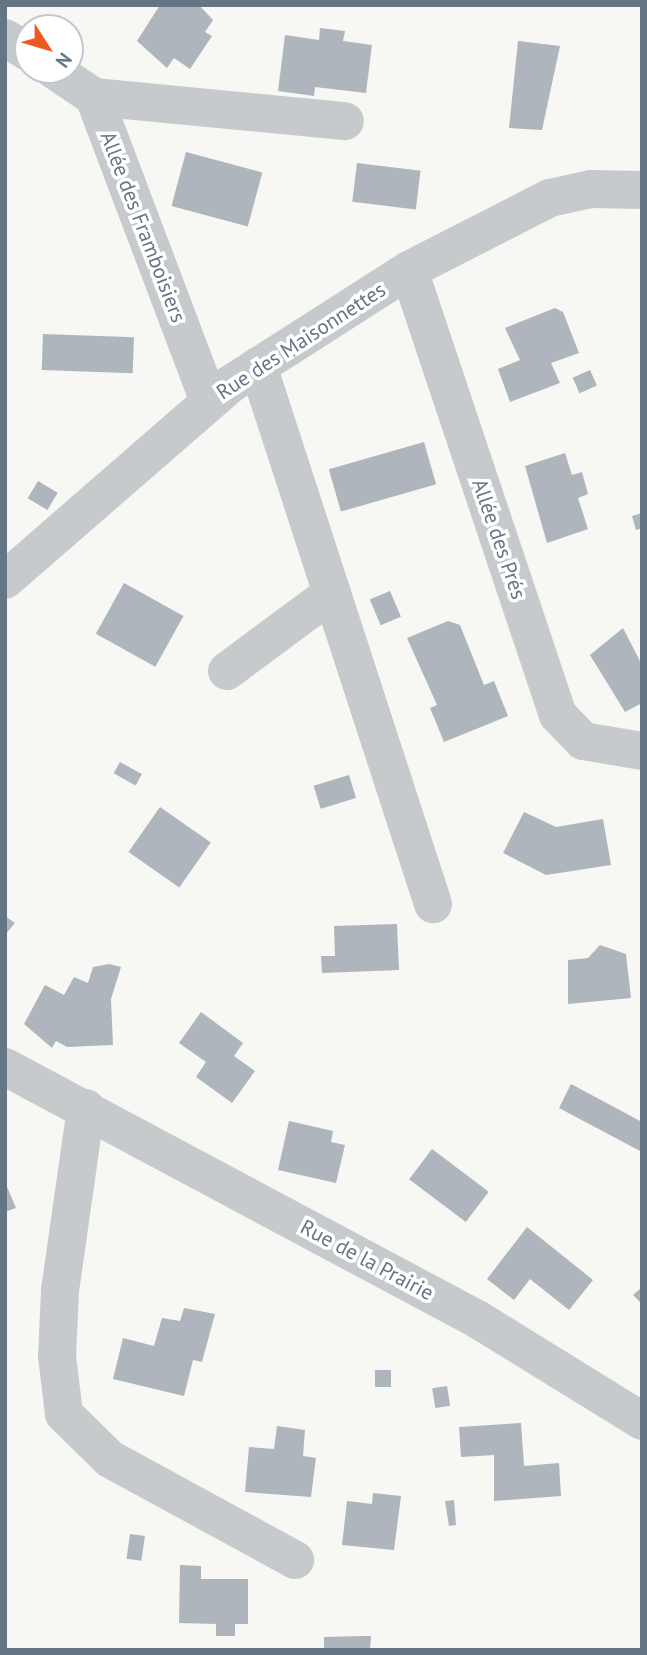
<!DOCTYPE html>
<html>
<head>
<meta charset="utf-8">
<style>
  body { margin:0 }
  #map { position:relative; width:647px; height:1655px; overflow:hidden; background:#f7f7f3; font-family:"PT Sans",sans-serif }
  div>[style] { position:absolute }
  .building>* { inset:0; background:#aeb5bc; transform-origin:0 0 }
  .minor>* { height:38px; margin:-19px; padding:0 19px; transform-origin:19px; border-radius:19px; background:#c6cacd }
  span { translate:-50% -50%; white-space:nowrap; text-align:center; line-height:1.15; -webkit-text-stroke:7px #fff; paint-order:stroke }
  .street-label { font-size:21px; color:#647586 }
  .frame { position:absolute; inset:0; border:7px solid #647586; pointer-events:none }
  .north { position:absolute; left:14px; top:14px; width:70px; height:70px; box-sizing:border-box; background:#fff; border:2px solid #c1c8cf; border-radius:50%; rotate:127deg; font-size:19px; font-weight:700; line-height:28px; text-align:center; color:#647586 }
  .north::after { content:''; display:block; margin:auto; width:24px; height:32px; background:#ed5a1d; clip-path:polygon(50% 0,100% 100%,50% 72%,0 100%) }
</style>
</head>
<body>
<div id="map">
  <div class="building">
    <div style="clip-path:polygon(160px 5px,199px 5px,213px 20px,205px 32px,212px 36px,190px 69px,174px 58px,167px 68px,137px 41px)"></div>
    <div style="clip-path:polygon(320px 28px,345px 31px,343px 41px,372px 45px,366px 93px,315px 87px,314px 96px,278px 91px,285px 35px,319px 40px)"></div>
    <div style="clip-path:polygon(518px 41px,560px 46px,542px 130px,509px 128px)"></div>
    <div style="left:186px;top:152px;width:79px;height:56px;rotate:15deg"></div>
    <div style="left:357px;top:163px;width:64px;height:39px;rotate:7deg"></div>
    <div style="clip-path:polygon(555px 308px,563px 312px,579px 353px,551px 363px,560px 383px,510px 402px,498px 369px,520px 360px,505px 328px)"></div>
    <div style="left:43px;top:334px;width:91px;height:36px;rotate:2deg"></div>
    <div style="left:590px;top:370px;width:17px;height:19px;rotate:66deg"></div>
    <div style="left:424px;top:442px;width:44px;height:99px;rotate:74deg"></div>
    <div style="clip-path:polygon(565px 453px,572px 475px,582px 472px,588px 494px,578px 498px,588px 529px,547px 543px,525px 466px)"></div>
    <div style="left:38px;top:481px;width:23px;height:20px;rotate:31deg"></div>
    <div style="clip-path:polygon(642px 513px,642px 528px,636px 530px,632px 516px)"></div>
    <div style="left:124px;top:583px;width:68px;height:58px;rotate:29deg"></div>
    <div style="left:390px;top:591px;width:28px;height:22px;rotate:67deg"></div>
    <div style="clip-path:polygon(448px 621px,460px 625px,484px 685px,494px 681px,508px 716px,444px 742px,430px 708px,437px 705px,407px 638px)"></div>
    <div style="clip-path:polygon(623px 628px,642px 665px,642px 703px,625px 712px,590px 655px)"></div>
    <div style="left:120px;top:762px;width:25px;height:13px;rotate:29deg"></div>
    <div style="left:349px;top:775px;width:24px;height:37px;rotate:73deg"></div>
    <div style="left:160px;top:807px;width:62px;height:55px;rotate:35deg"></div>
    <div style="clip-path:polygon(524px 812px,556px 827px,603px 819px,611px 865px,546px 875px,503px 853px)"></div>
    <div style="clip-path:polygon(5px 916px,15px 923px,5px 935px)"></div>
    <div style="clip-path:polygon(397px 924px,399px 970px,322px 973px,321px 956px,335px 956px,334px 926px)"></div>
    <div style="clip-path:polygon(600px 945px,626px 954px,631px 998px,568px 1004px,568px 960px,588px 958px)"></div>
    <div style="clip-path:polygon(109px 964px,121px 967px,111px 999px,113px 1045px,67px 1047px,56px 1041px,52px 1048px,24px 1024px,45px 985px,64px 995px,74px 977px,88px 983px,93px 967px)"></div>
    <div style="clip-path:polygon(201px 1012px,243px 1043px,234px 1056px,255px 1071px,232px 1103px,196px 1077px,206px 1062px,179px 1043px)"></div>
    <div style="clip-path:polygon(571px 1084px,642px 1122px,642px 1152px,559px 1108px)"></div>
    <div style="clip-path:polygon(289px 1121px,333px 1131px,331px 1142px,345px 1145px,336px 1183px,278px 1170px)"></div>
    <div style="left:432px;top:1149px;width:71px;height:38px;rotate:37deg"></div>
    <div style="clip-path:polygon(5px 1182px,16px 1208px,5px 1212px)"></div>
    <div style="clip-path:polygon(527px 1227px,593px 1280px,569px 1310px,530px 1279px,514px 1300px,487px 1279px)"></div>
    <div style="clip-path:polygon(642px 1287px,642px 1304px,633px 1295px)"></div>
    <div style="clip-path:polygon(184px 1308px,215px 1314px,202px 1362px,193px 1360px,184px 1396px,113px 1379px,123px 1338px,154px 1346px,162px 1318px,180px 1321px)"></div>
    <div style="left:375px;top:1370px;width:16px;height:17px"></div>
    <div style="left:447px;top:1386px;width:20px;height:15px;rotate:81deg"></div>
    <div style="clip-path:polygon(521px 1423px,524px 1466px,559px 1463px,561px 1496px,494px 1501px,494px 1455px,461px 1457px,459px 1427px)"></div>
    <div style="clip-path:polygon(277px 1426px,305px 1430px,303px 1456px,316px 1458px,311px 1497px,245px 1492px,249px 1447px,274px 1449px)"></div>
    <div style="clip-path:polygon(373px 1493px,401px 1496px,394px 1550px,342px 1545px,347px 1501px,372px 1504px)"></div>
    <div style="clip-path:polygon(454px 1500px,456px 1525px,449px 1526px,445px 1501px)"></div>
    <div style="left:130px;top:1534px;width:15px;height:25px;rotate:8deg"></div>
    <div style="clip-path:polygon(180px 1565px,201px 1566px,201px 1579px,248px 1579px,248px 1624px,235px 1624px,235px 1636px,216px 1636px,216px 1624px,179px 1623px)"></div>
    <div style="clip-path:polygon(363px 1636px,371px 1636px,370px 1650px,324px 1650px,324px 1637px)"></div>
  </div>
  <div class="minor">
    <div style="left:5px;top:38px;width:27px;rotate:31deg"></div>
    <div style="left:54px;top:70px;width:48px;rotate:34deg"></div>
    <div style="left:94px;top:97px;width:325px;rotate:69.3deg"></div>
    <div style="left:94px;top:97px;width:252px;rotate:5.5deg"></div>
    <div style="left:409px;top:270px;width:469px;rotate:71.5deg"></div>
    <div style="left:558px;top:715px;width:36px;rotate:46deg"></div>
    <div style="left:583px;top:741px;width:60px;rotate:9.6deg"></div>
    <div style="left:258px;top:366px;width:566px;rotate:71.98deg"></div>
    <div style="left:5px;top:580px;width:297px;rotate:-41deg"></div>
    <div style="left:229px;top:385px;width:214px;rotate:-32.6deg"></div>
    <div style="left:409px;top:270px;width:158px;rotate:-27.1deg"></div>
    <div style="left:550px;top:198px;width:42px;rotate:-12.4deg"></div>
    <div style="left:591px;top:189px;width:51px;rotate:1.1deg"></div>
    <div style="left:227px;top:671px;width:131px;rotate:-36.6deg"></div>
    <div style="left:5px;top:1067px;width:535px;rotate:28.1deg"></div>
    <div style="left:477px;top:1319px;width:194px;rotate:31.7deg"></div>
    <div style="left:86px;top:1108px;width:185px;rotate:98.1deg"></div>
    <div style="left:60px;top:1291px;width:65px;rotate:92.6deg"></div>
    <div style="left:57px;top:1356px;width:58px;rotate:83.1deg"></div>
    <div style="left:64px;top:1414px;width:64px;rotate:44.4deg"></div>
    <div style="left:110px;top:1459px;width:211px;rotate:28.6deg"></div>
  </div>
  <div class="street-label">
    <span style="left:143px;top:227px;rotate:69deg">Allée des Framboisiers</span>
    <span style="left:301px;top:341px;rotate:-33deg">Rue des Maisonnettes</span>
    <span style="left:499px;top:539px;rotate:71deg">Allée des Prés</span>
    <span style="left:367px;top:1260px;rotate:28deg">Rue de la Prairie</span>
  </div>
  <div class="frame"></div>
  <div class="north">N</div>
</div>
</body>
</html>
